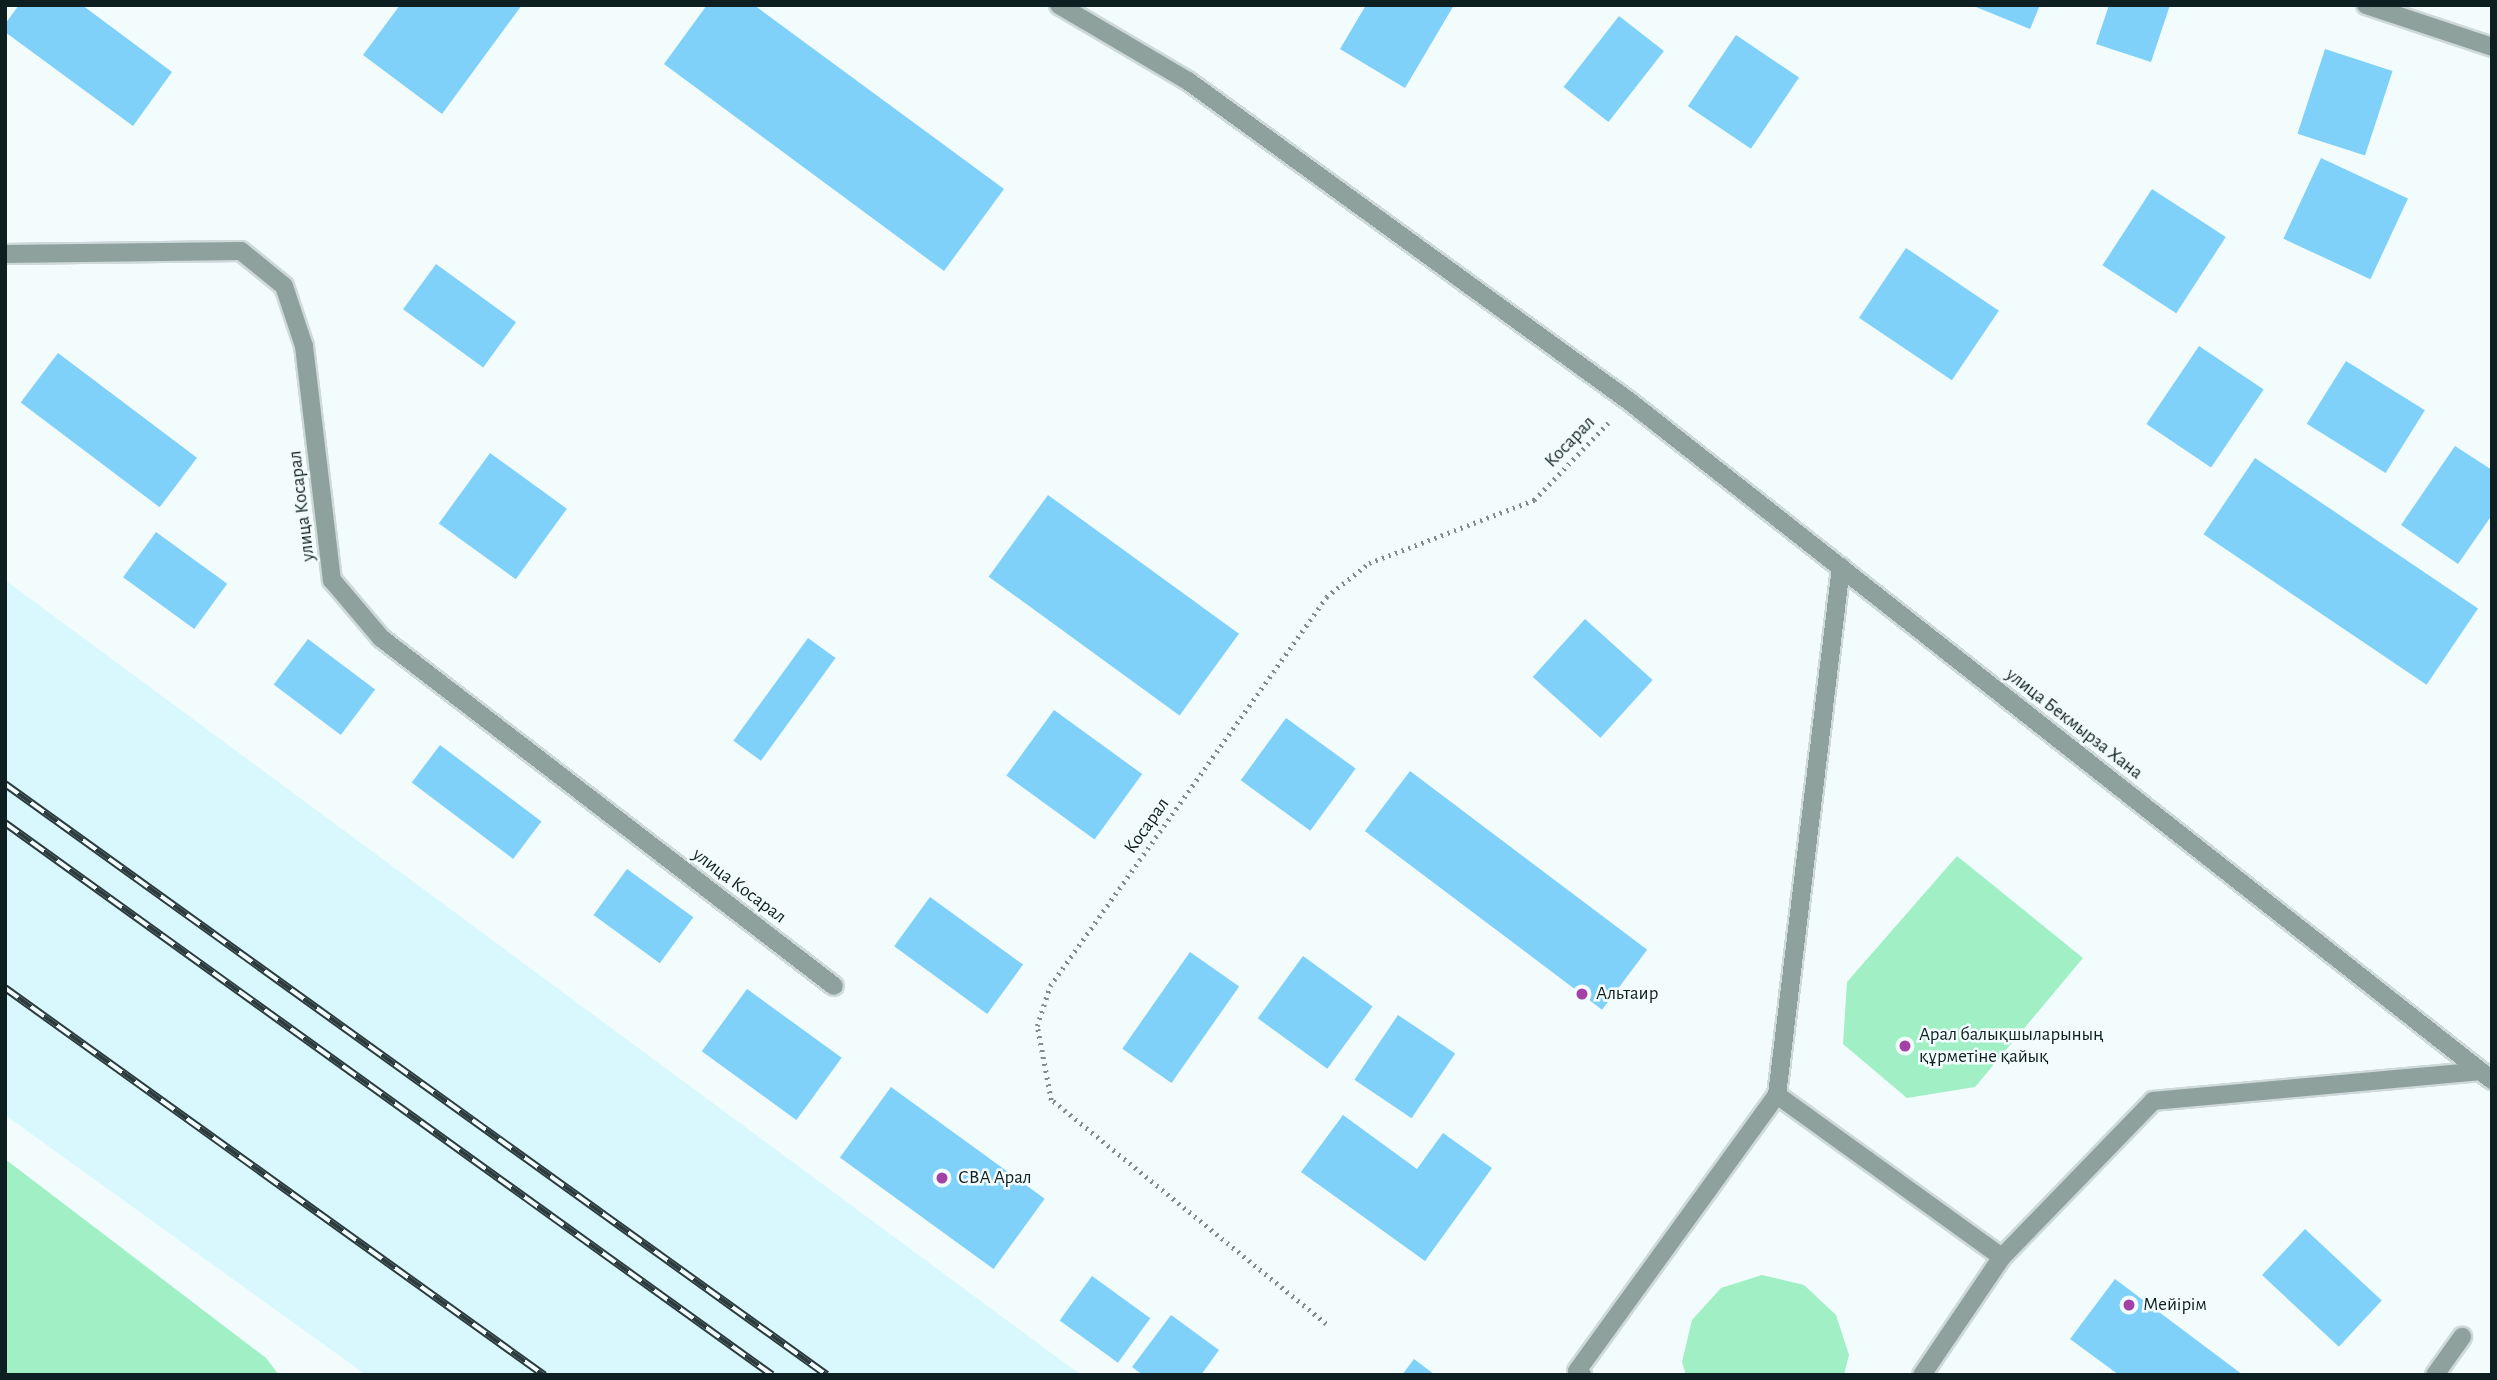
<!DOCTYPE html>
<html>
<head>
<meta charset="utf-8">
<style>
  body { margin:0 }
  #map { position:relative; width:2497px; height:1380px; overflow:hidden; background:#f3fcfd; font-family:"Alegreya Sans",sans-serif }
  div>[style] { position:absolute }
  .built>* { inset:0; background:#d9f8fd }
  .green>* { inset:0; background:#a0efc5 }
  .building>* { inset:0; background:#7fd1fa; transform-origin:0 0 }
  .path>* { height:4.5px; margin-top:-2.25px; transform-origin:0; background:repeating-linear-gradient(90deg,#808d8f 0 2px,transparent 0 7px) }
  .roads { filter:drop-shadow(2px 0 #ced9da) drop-shadow(-2px 0 #ced9da) drop-shadow(0 2px #ced9da) drop-shadow(0 -2px #ced9da) }
  .minor>* { height:18px; margin:-9px; padding:0 9px; transform-origin:9px; border-radius:9px; background:#8fa19d }
  .rail>* { height:8px; margin-top:-4px; transform-origin:0; background:repeating-linear-gradient(90deg,#f3fcfd 0 16px,#2c3c3e 0 32px); box-sizing:border-box; border-block:2px solid #2c3c3e }
  .dots>* { width:19px; height:19px; translate:-50% -50%; box-sizing:border-box; border:4px solid #f3fcfd; border-radius:50% }
  span { translate:-50% -50%; white-space:nowrap; text-align:center; line-height:1.15; -webkit-text-stroke:5px #f3fcfd; paint-order:stroke }
  .street-label { font-size:19px; color:#0e1f21 }
  .poi-label { font-size:19px; color:#0e1f21 }
  .left { translate:0 -50%; text-align:left }
  .frame { position:absolute; inset:0; border:7px solid #0e1f21; pointer-events:none }
</style>
</head>
<body>
<div id="map">
  <div class="built">
    <div style="clip-path:polygon(5px 580px,1081px 1375px,366px 1375px,5px 1115px)"></div>
  </div>
  <div class="green">
    <div style="clip-path:polygon(1957px 856px,2083px 958px,1975px 1087px,1907px 1098px,1843px 1044px,1847px 982px)"></div>
    <div style="clip-path:polygon(5px 1159px,266px 1358px,279px 1375px,5px 1375px)"></div>
    <div style="clip-path:polygon(1762px 1275px,1804px 1285px,1836px 1315px,1849px 1355px,1844px 1375px,1686px 1375px,1682px 1362px,1692px 1320px,1721px 1288px)"></div>
  </div>
  <div class="building">
    <div style="clip-path:polygon(19px 5px,82px 5px,172px 72px,133px 126px,5px 32px,5px 24px)"></div>
    <div style="clip-path:polygon(400px 5px,522px 5px,442px 114px,363px 55px)"></div>
    <div style="clip-path:polygon(707px 5px,754px 5px,1004px 189px,944px 271px,664px 64px)"></div>
    <div style="clip-path:polygon(1366px 5px,1454px 5px,1405px 88px,1340px 49px)"></div>
    <div style="clip-path:polygon(1971px 5px,2040px 5px,2030px 29px)"></div>
    <div style="clip-path:polygon(2109px 5px,2170px 5px,2151px 62px,2096px 44px)"></div>
    <div style="left:1619px;top:16px;width:57px;height:90px;rotate:38deg"></div>
    <div style="left:1736px;top:35px;width:76px;height:86px;rotate:34deg"></div>
    <div style="left:2325px;top:49px;width:71px;height:89px;rotate:18deg"></div>
    <div style="left:2321px;top:158px;width:96px;height:89px;rotate:25deg"></div>
    <div style="left:2152px;top:189px;width:88px;height:91px;rotate:33deg"></div>
    <div style="left:1906px;top:248px;width:112px;height:84px;rotate:34deg"></div>
    <div style="left:436px;top:264px;width:99px;height:56px;rotate:36deg"></div>
    <div style="left:2199px;top:346px;width:78px;height:94px;rotate:34deg"></div>
    <div style="left:58px;top:353px;width:174px;height:62px;rotate:37deg"></div>
    <div style="left:2346px;top:361px;width:93px;height:74px;rotate:32deg"></div>
    <div style="clip-path:polygon(2455px 446px,2492px 470px,2492px 515px,2458px 564px,2401px 525px)"></div>
    <div style="left:490px;top:453px;width:95px;height:87px;rotate:36deg"></div>
    <div style="left:2255px;top:458px;width:269px;height:92px;rotate:34deg"></div>
    <div style="left:1048px;top:495px;width:236px;height:101px;rotate:36deg"></div>
    <div style="left:156px;top:532px;width:88px;height:56px;rotate:36deg"></div>
    <div style="left:1585px;top:619px;width:91px;height:78px;rotate:42deg"></div>
    <div style="left:808px;top:638px;width:34px;height:127px;rotate:36deg"></div>
    <div style="left:308px;top:639px;width:84px;height:57px;rotate:37deg"></div>
    <div style="left:1054px;top:710px;width:109px;height:81px;rotate:36deg"></div>
    <div style="left:1286px;top:718px;width:86px;height:77px;rotate:36deg"></div>
    <div style="left:440px;top:745px;width:127px;height:47px;rotate:37deg"></div>
    <div style="left:1410px;top:771px;width:297px;height:75px;rotate:37deg"></div>
    <div style="left:627px;top:869px;width:82px;height:57px;rotate:36deg"></div>
    <div style="left:930px;top:897px;width:115px;height:61px;rotate:36deg"></div>
    <div style="left:1190px;top:952px;width:60px;height:118px;rotate:35deg"></div>
    <div style="left:1303px;top:956px;width:86px;height:77px;rotate:36deg"></div>
    <div style="left:747px;top:989px;width:117px;height:77px;rotate:36deg"></div>
    <div style="left:1398px;top:1015px;width:69px;height:78px;rotate:34deg"></div>
    <div style="left:891px;top:1087px;width:190px;height:87px;rotate:36deg"></div>
    <div style="clip-path:polygon(1343px 1115px,1417px 1169px,1443px 1133px,1492px 1168px,1425px 1261px,1301px 1172px)"></div>
    <div style="left:2305px;top:1229px;width:105px;height:63px;rotate:43deg"></div>
    <div style="left:1092px;top:1276px;width:72px;height:55px;rotate:36deg"></div>
    <div style="clip-path:polygon(2115px 1279px,2243px 1375px,2119px 1375px,2070px 1339px)"></div>
    <div style="clip-path:polygon(1171px 1315px,1219px 1350px,1201px 1375px,1143px 1375px,1132px 1367px)"></div>
    <div style="clip-path:polygon(1414px 1359px,1435px 1375px,1402px 1375px)"></div>
  </div>
  <div class="path">
    <div style="left:1326px;top:1324px;width:355px;rotate:-140.8deg"></div>
    <div style="left:1051px;top:1100px;width:75px;rotate:-100.7deg"></div>
    <div style="left:1037px;top:1026px;width:42px;rotate:-72deg"></div>
    <div style="left:1050px;top:986px;width:477px;rotate:-54.6deg"></div>
    <div style="left:1326px;top:597px;width:55px;rotate:-38.3deg"></div>
    <div style="left:1369px;top:563px;width:177px;rotate:-20.9deg"></div>
    <div style="left:1534px;top:500px;width:107px;rotate:-46.1deg"></div>
  </div>
  <div class="roads">
    <div class="minor">
      <div style="left:1059px;top:5px;width:150px;rotate:30.5deg"></div>
      <div style="left:1188px;top:81px;width:545px;rotate:35.97deg"></div>
      <div style="left:1629px;top:401px;width:1098px;rotate:38.2deg"></div>
      <div style="left:2366px;top:5px;width:133px;rotate:18.4deg"></div>
      <div style="left:5px;top:254px;width:236px;rotate:-0.7deg"></div>
      <div style="left:241px;top:251px;width:55px;rotate:39.1deg"></div>
      <div style="left:284px;top:286px;width:63px;rotate:71.6deg"></div>
      <div style="left:304px;top:346px;width:236px;rotate:83.2deg"></div>
      <div style="left:332px;top:580px;width:76px;rotate:49.8deg"></div>
      <div style="left:381px;top:638px;width:571px;rotate:37.53deg"></div>
      <div style="left:1777px;top:1095px;width:277px;rotate:35.8deg"></div>
      <div style="left:1582px;top:1375px;width:6px;rotate:-141deg"></div>
      <div style="left:1577px;top:1371px;width:341px;rotate:-54.1deg"></div>
      <div style="left:1777px;top:1095px;width:532px;rotate:-83.09deg"></div>
      <div style="left:1922px;top:1375px;width:143px;rotate:-55.9deg"></div>
      <div style="left:2002px;top:1257px;width:217px;rotate:-45.9deg"></div>
      <div style="left:2153px;top:1101px;width:329px;rotate:-5.2deg"></div>
      <div style="left:2435px;top:1375px;width:47px;rotate:-54.6deg"></div>
    </div>
  </div>
  <div class="rail">
    <div style="left:5px;top:784px;width:1012px;rotate:35.72deg"></div>
    <div style="left:5px;top:823px;width:945px;rotate:35.74deg"></div>
    <div style="left:5px;top:988px;width:664px;rotate:35.68deg"></div>
  </div>
  <div class="dots">
    <div style="left:1582px;top:994px;background:#a441a7"></div>
    <div style="left:1905px;top:1046px;background:#a441a7"></div>
    <div style="left:942px;top:1178px;background:#a441a7"></div>
    <div style="left:2129px;top:1305px;background:#a441a7"></div>
  </div>
  <div class="street-label">
    <span style="left:1570px;top:442px;rotate:-46deg">Косарал</span>
    <span style="left:302px;top:506px;rotate:-97deg">улица Косарал</span>
    <span style="left:2074px;top:724px;rotate:38deg">улица Бекмырза Хана</span>
    <span style="left:1147px;top:826px;rotate:-55deg">Косарал</span>
    <span style="left:739px;top:886px;rotate:37deg">улица Косарал</span>
  </div>
  <div class="poi-label">
    <span class="left" style="left:1596px;top:994px">Альтаир</span>
    <span class="left" style="left:1919px;top:1046px">Арал балықшыларының<br>құрметіне қайық</span>
    <span class="left" style="left:958px;top:1178px">СВА Арал</span>
    <span class="left" style="left:2143px;top:1305px">Мейірім</span>
  </div>
  <div class="frame"></div>
</div>
</body>
</html>
